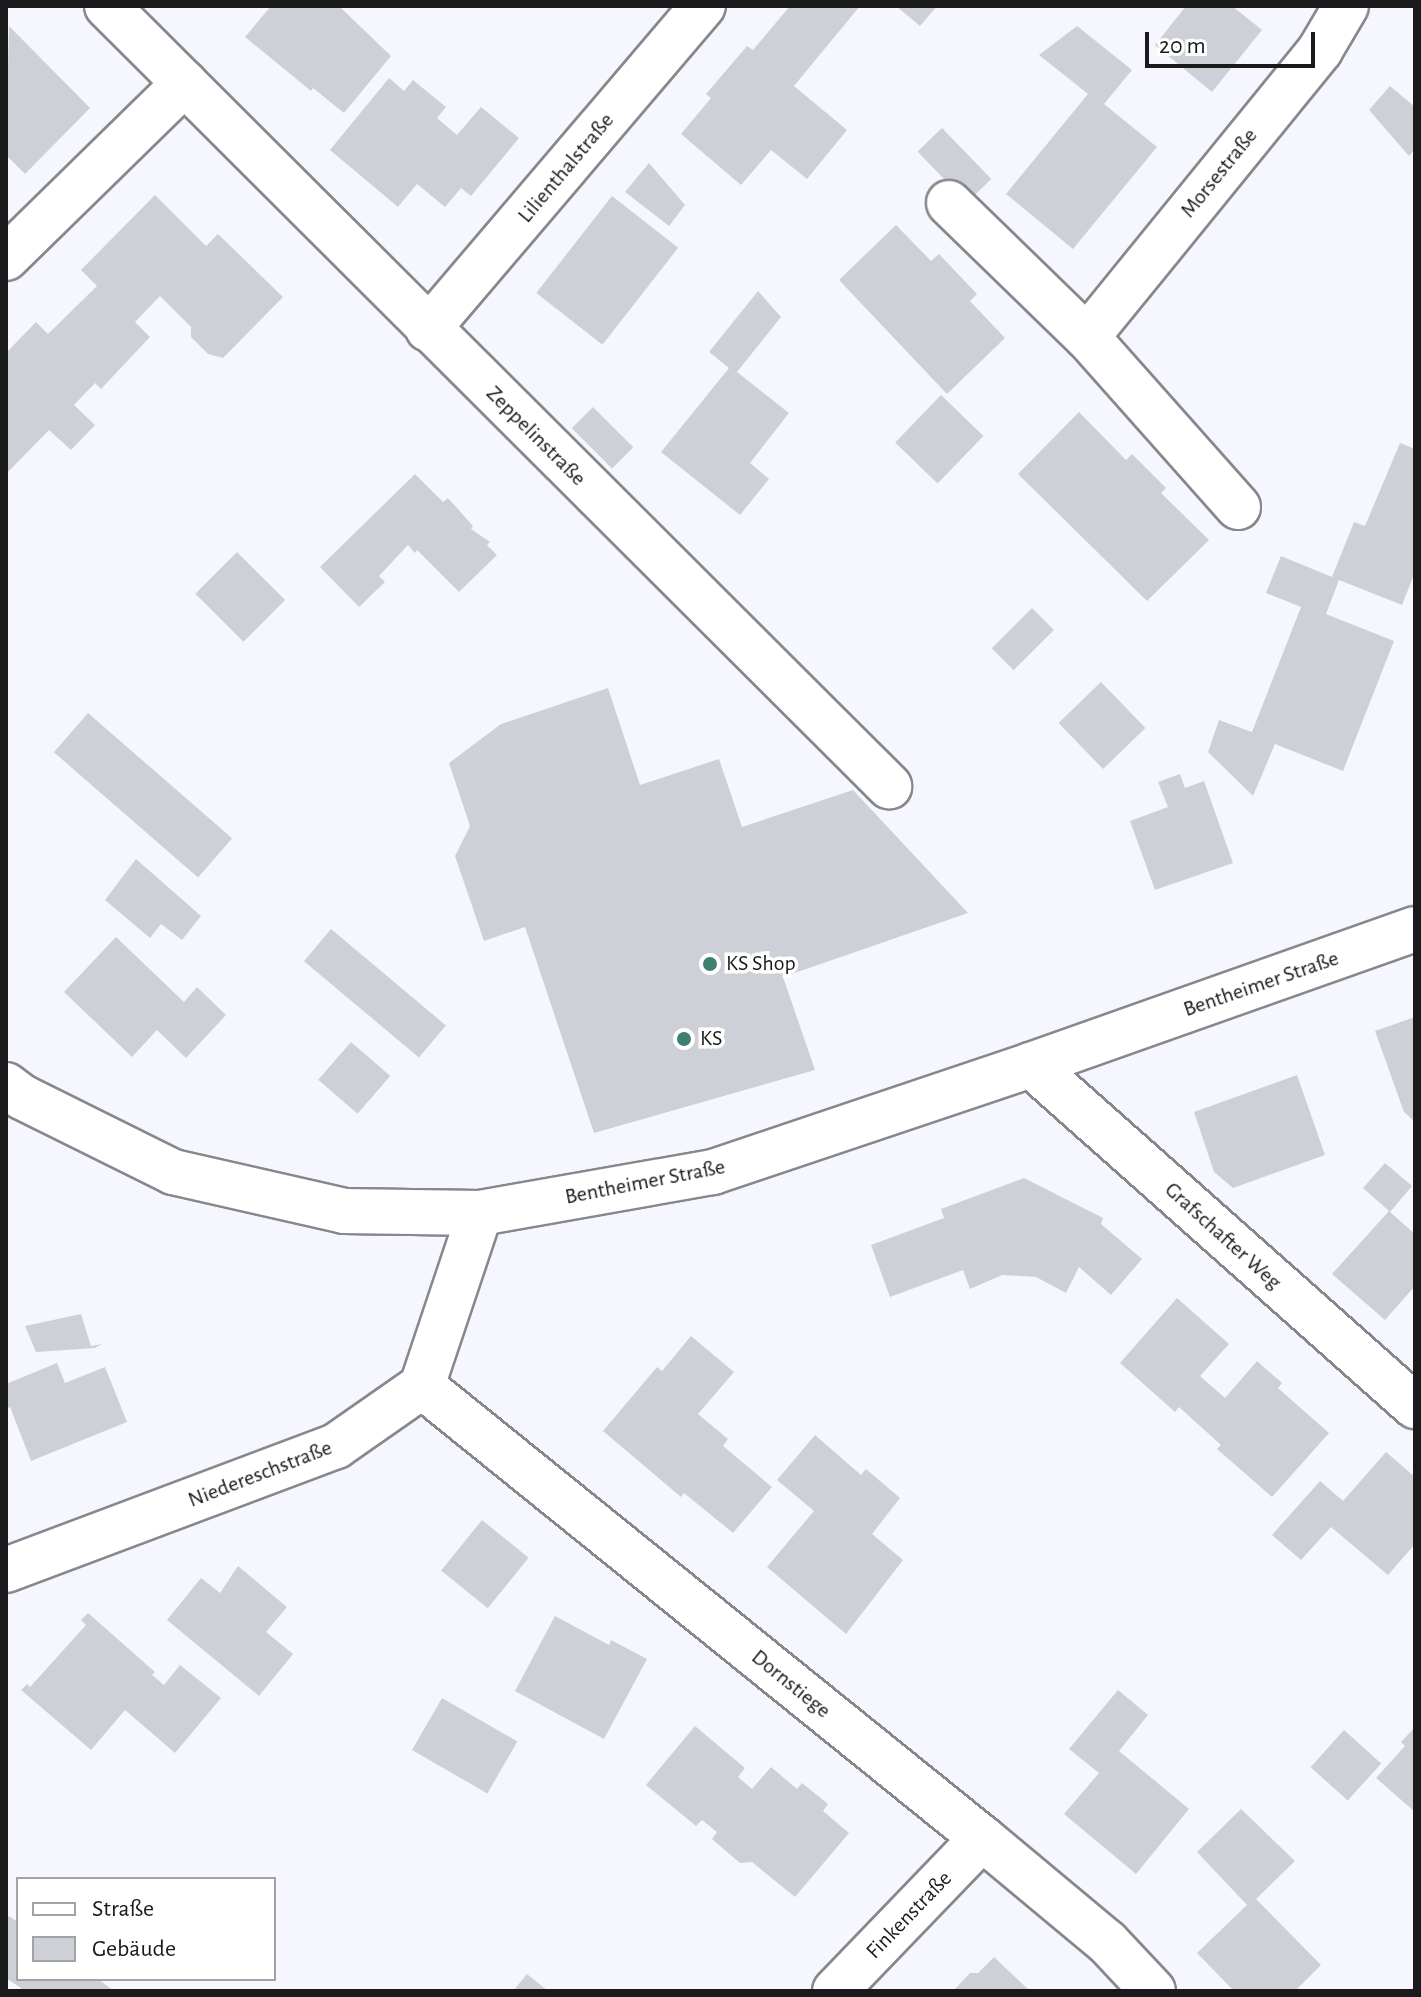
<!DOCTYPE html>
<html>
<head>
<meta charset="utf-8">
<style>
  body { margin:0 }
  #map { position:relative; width:1421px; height:1997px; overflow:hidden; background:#f6f7fe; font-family:"Alegreya Sans",sans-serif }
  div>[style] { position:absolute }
  .building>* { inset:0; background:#cdd1d7; transform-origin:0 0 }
  .roads { filter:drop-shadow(2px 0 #87888e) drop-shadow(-2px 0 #87888e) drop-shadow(0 2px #87888e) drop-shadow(0 -2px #87888e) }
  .minor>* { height:44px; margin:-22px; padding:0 22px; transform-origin:22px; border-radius:22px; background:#fff }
  .major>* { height:44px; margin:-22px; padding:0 22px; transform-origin:22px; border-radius:22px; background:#fff }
  .dots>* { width:22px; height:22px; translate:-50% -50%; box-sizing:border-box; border:4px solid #fff; border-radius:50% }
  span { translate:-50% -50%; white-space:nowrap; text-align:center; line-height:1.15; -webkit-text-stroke:7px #fff; paint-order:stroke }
  .street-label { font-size:22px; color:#1a1a1c }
  .poi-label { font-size:22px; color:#1a1a1c }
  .left { translate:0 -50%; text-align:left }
  .frame { position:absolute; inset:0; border:8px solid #1a1a1c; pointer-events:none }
  .legend { position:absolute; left:16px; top:1877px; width:260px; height:104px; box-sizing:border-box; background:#fff; border:2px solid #a3a3a4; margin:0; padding:10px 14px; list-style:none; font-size:24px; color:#1a1a1c }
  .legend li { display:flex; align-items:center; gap:16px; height:40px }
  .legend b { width:40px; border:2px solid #a3a3a4 }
  .scale { position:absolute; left:1145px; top:32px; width:170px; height:36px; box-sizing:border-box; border:4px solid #1a1a1c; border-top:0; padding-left:10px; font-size:24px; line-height:28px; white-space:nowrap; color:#1a1a1c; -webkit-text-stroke:6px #fff; paint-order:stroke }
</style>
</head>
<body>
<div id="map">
  <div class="building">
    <div style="clip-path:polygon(271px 6px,339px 6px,391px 56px,344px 113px,313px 88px,311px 91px,245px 37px)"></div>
    <div style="clip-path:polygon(790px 6px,860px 6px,794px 86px,847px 130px,807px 179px,771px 150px,741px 185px,681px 134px,711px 98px,706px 94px,747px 46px,753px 50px)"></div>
    <div style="clip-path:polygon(896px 6px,937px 6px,920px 26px)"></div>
    <div style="clip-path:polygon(1186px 6px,1232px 6px,1262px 30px,1212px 92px,1155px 45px)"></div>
    <div style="clip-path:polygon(9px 26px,90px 108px,25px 174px,6px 155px)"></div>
    <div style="clip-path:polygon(1077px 26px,1132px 70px,1104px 104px,1157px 147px,1073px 249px,1006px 194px,1088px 94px,1039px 55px)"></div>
    <div style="clip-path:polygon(389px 78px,404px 91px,413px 80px,446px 107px,437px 118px,457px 135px,481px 107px,519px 138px,471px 196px,461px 188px,445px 207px,417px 184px,398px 207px,330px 150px)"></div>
    <div style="clip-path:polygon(1390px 86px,1415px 107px,1415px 149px,1409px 156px,1369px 110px)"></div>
    <div style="left:942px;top:128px;width:71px;height:34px;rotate:46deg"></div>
    <div style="clip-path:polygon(649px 163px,685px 205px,669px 226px,625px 192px)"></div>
    <div style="clip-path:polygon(155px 195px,206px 246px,218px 234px,283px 297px,223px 358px,208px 354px,191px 337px,191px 327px,160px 296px,135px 322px,150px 337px,101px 389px,95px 383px,74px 405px,95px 425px,71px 450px,49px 430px,6px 474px,6px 353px,36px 322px,48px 334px,97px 286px,81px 270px)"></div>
    <div style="left:612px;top:196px;width:84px;height:123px;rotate:38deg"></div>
    <div style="clip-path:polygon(896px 225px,931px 261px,939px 254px,977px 294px,970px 301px,1005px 338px,947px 394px,839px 280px)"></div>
    <div style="clip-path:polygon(758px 291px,781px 317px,737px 372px,789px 413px,750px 463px,769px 479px,740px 515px,661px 452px,729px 368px,709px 352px)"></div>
    <div style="left:941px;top:395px;width:59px;height:66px;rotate:44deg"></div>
    <div style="left:593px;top:407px;width:57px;height:30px;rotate:45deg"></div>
    <div style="clip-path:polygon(1079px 412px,1126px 460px,1132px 454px,1166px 488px,1161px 493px,1209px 540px,1147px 601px,1018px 474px)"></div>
    <div style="clip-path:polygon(1400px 443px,1415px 449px,1415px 572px,1402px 605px,1339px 580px,1326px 614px,1394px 641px,1343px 771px,1275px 744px,1253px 796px,1208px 752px,1219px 720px,1252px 732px,1301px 607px,1266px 593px,1281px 556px,1332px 577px,1354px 522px,1365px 526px)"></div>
    <div style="clip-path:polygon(415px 474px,443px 502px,448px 498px,473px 526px,471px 529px,490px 542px,487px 545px,497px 555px,459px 592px,417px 550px,415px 553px,408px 545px,379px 576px,385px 582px,359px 607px,320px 567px)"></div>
    <div style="left:237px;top:552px;width:68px;height:59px;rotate:45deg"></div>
    <div style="left:1032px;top:608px;width:31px;height:57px;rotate:45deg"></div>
    <div style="left:1101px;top:682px;width:64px;height:59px;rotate:46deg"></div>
    <div style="clip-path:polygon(608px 688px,640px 785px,719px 759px,742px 827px,853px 790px,968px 913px,783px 977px,815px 1070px,594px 1133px,525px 927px,484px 941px,455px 856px,470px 826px,449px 763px,501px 724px)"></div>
    <div style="left:88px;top:713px;width:191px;height:52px;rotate:41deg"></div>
    <div style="clip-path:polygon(1180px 774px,1185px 788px,1204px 781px,1233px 863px,1155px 890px,1130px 821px,1168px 807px,1158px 782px)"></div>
    <div style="clip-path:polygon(136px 859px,201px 916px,182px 940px,161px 924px,150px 938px,105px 900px)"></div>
    <div style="left:331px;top:929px;width:150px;height:42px;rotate:40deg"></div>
    <div style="clip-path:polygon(116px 937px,184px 1002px,197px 987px,226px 1015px,186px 1058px,157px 1030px,132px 1057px,64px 992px)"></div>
    <div style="clip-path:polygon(1415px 1017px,1415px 1122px,1404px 1112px,1375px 1031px)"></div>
    <div style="left:351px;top:1042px;width:52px;height:50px;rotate:41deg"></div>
    <div style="clip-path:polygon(1297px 1075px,1325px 1155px,1233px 1188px,1214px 1172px,1194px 1112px)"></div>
    <div style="clip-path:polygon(1385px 1163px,1412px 1186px,1390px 1212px,1415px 1234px,1415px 1286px,1385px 1320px,1332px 1274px,1389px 1211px,1363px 1188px)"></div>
    <div style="clip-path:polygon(1024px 1178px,1103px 1218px,1101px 1224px,1142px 1259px,1111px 1295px,1079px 1267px,1066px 1293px,1036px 1277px,1021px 1276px,1002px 1275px,970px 1289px,963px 1270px,890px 1297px,871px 1245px,944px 1218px,941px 1209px)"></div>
    <div style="clip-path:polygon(1177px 1298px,1229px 1344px,1200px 1376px,1225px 1398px,1257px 1361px,1282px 1383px,1278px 1388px,1329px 1433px,1272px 1497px,1217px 1449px,1221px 1445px,1179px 1407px,1175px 1412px,1120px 1363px)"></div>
    <div style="clip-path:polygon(81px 1314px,91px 1346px,102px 1344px,95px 1348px,36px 1352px,25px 1326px)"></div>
    <div style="clip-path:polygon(691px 1336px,734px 1372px,698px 1414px,728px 1439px,723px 1446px,772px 1487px,733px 1533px,684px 1493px,681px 1497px,603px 1431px,657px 1367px,662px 1371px)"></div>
    <div style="clip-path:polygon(57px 1363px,65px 1383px,105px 1367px,127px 1422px,31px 1461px,10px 1407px,6px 1409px,6px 1384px)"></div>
    <div style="clip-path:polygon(815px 1435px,861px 1475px,866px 1469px,900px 1498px,872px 1534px,903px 1560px,846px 1634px,767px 1567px,814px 1511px,777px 1480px)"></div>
    <div style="clip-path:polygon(1386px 1452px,1415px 1477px,1415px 1544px,1388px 1575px,1331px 1527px,1301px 1560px,1272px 1535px,1320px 1481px,1343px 1501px)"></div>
    <div style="left:482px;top:1520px;width:60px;height:65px;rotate:39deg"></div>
    <div style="clip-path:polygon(238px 1566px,287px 1607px,266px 1632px,293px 1654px,259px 1696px,167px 1620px,201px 1578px,220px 1593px)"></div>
    <div style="clip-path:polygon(88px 1613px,155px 1672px,152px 1675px,164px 1685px,180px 1665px,221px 1698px,175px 1753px,125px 1710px,91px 1750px,21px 1690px,27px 1684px,30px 1687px,86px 1625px,81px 1620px)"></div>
    <div style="clip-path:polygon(555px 1616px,609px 1645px,611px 1640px,647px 1659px,604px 1739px,515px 1691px)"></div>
    <div style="clip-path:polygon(1118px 1690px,1148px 1715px,1119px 1751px,1189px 1809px,1136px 1874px,1064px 1814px,1099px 1773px,1069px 1749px)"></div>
    <div style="left:442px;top:1698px;width:87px;height:60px;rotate:30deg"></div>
    <div style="clip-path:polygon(695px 1726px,745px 1768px,738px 1777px,752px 1789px,771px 1767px,797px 1789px,802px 1783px,828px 1804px,823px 1811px,849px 1833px,795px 1897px,752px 1862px,740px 1863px,712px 1839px,717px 1832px,702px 1820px,696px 1826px,646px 1785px)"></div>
    <div style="clip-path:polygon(1415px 1727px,1415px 1812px,1376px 1778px,1405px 1746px,1401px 1742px)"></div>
    <div style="left:1344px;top:1730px;width:50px;height:50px;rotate:42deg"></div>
    <div style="clip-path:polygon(1241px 1809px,1295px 1861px,1256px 1899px,1321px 1965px,1295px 1991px,1234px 1991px,1197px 1953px,1247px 1905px,1197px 1852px)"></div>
    <div style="clip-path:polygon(9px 1916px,18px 1922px,18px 1979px,98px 1979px,114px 1991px,18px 1991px,21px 1988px,6px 1978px,6px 1920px)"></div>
    <div style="clip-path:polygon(994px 1957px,1030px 1991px,953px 1991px,970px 1973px,978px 1973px)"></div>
    <div style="clip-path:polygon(527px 1974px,548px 1991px,513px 1991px)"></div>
  </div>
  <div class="roads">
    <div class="minor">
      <div style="left:107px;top:6px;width:1105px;rotate:44.93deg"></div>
      <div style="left:949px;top:203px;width:192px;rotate:44.2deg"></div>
      <div style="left:6px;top:258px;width:250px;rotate:-44.4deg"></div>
      <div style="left:428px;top:329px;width:424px;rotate:-49.6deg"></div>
      <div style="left:1238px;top:507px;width:227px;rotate:-131.6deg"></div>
      <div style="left:1087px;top:337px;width:370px;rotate:-50.9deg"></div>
      <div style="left:1320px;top:50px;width:51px;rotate:-59.4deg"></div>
      <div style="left:1031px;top:1065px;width:514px;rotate:41.61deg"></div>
      <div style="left:422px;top:1386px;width:720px;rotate:38.91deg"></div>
      <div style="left:982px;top:1838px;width:163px;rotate:39.8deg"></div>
      <div style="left:1107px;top:1942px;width:67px;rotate:46.8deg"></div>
      <div style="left:6px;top:1570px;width:353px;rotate:-20.6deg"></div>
      <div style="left:336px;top:1446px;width:105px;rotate:-34.9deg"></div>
      <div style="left:422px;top:1386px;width:182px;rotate:-71.5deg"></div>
      <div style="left:835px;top:1991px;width:212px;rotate:-46.1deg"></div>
    </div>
    <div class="major">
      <div style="left:6px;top:1085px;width:20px;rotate:37deg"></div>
      <div style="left:22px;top:1097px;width:169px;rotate:26.4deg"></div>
      <div style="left:173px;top:1172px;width:175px;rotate:12.8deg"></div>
      <div style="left:344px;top:1211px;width:136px;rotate:0.8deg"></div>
      <div style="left:480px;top:1213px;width:237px;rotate:-10deg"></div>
      <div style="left:713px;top:1172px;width:336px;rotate:-18.6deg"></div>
      <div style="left:1031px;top:1065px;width:407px;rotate:-19.5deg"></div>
    </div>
  </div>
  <div class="dots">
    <div style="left:710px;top:964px;background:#3d8072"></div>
    <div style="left:684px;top:1039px;background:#3d8072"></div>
  </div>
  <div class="street-label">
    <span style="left:566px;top:168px;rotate:-50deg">Lilienthalstraße</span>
    <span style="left:1219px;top:173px;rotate:-51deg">Morsestraße</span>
    <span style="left:536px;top:436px;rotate:45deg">Zeppelinstraße</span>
    <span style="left:1261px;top:984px;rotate:-19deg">Bentheimer Straße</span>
    <span style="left:645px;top:1182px;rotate:-11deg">Bentheimer Straße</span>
    <span style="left:1223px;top:1236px;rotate:42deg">Grafschafter Weg</span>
    <span style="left:260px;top:1474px;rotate:-21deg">Niedereschstraße</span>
    <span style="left:791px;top:1684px;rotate:39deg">Dornstiege</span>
    <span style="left:909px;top:1915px;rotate:-46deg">Finkenstraße</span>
  </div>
  <div class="poi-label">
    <span class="left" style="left:726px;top:964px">KS Shop</span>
    <span class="left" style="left:700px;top:1039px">KS</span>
  </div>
  <div class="frame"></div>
  <ul class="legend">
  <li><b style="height:10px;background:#fff"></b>Straße</li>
  <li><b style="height:22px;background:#cdd1d7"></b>Gebäude</li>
  </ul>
  <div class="scale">20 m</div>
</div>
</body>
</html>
